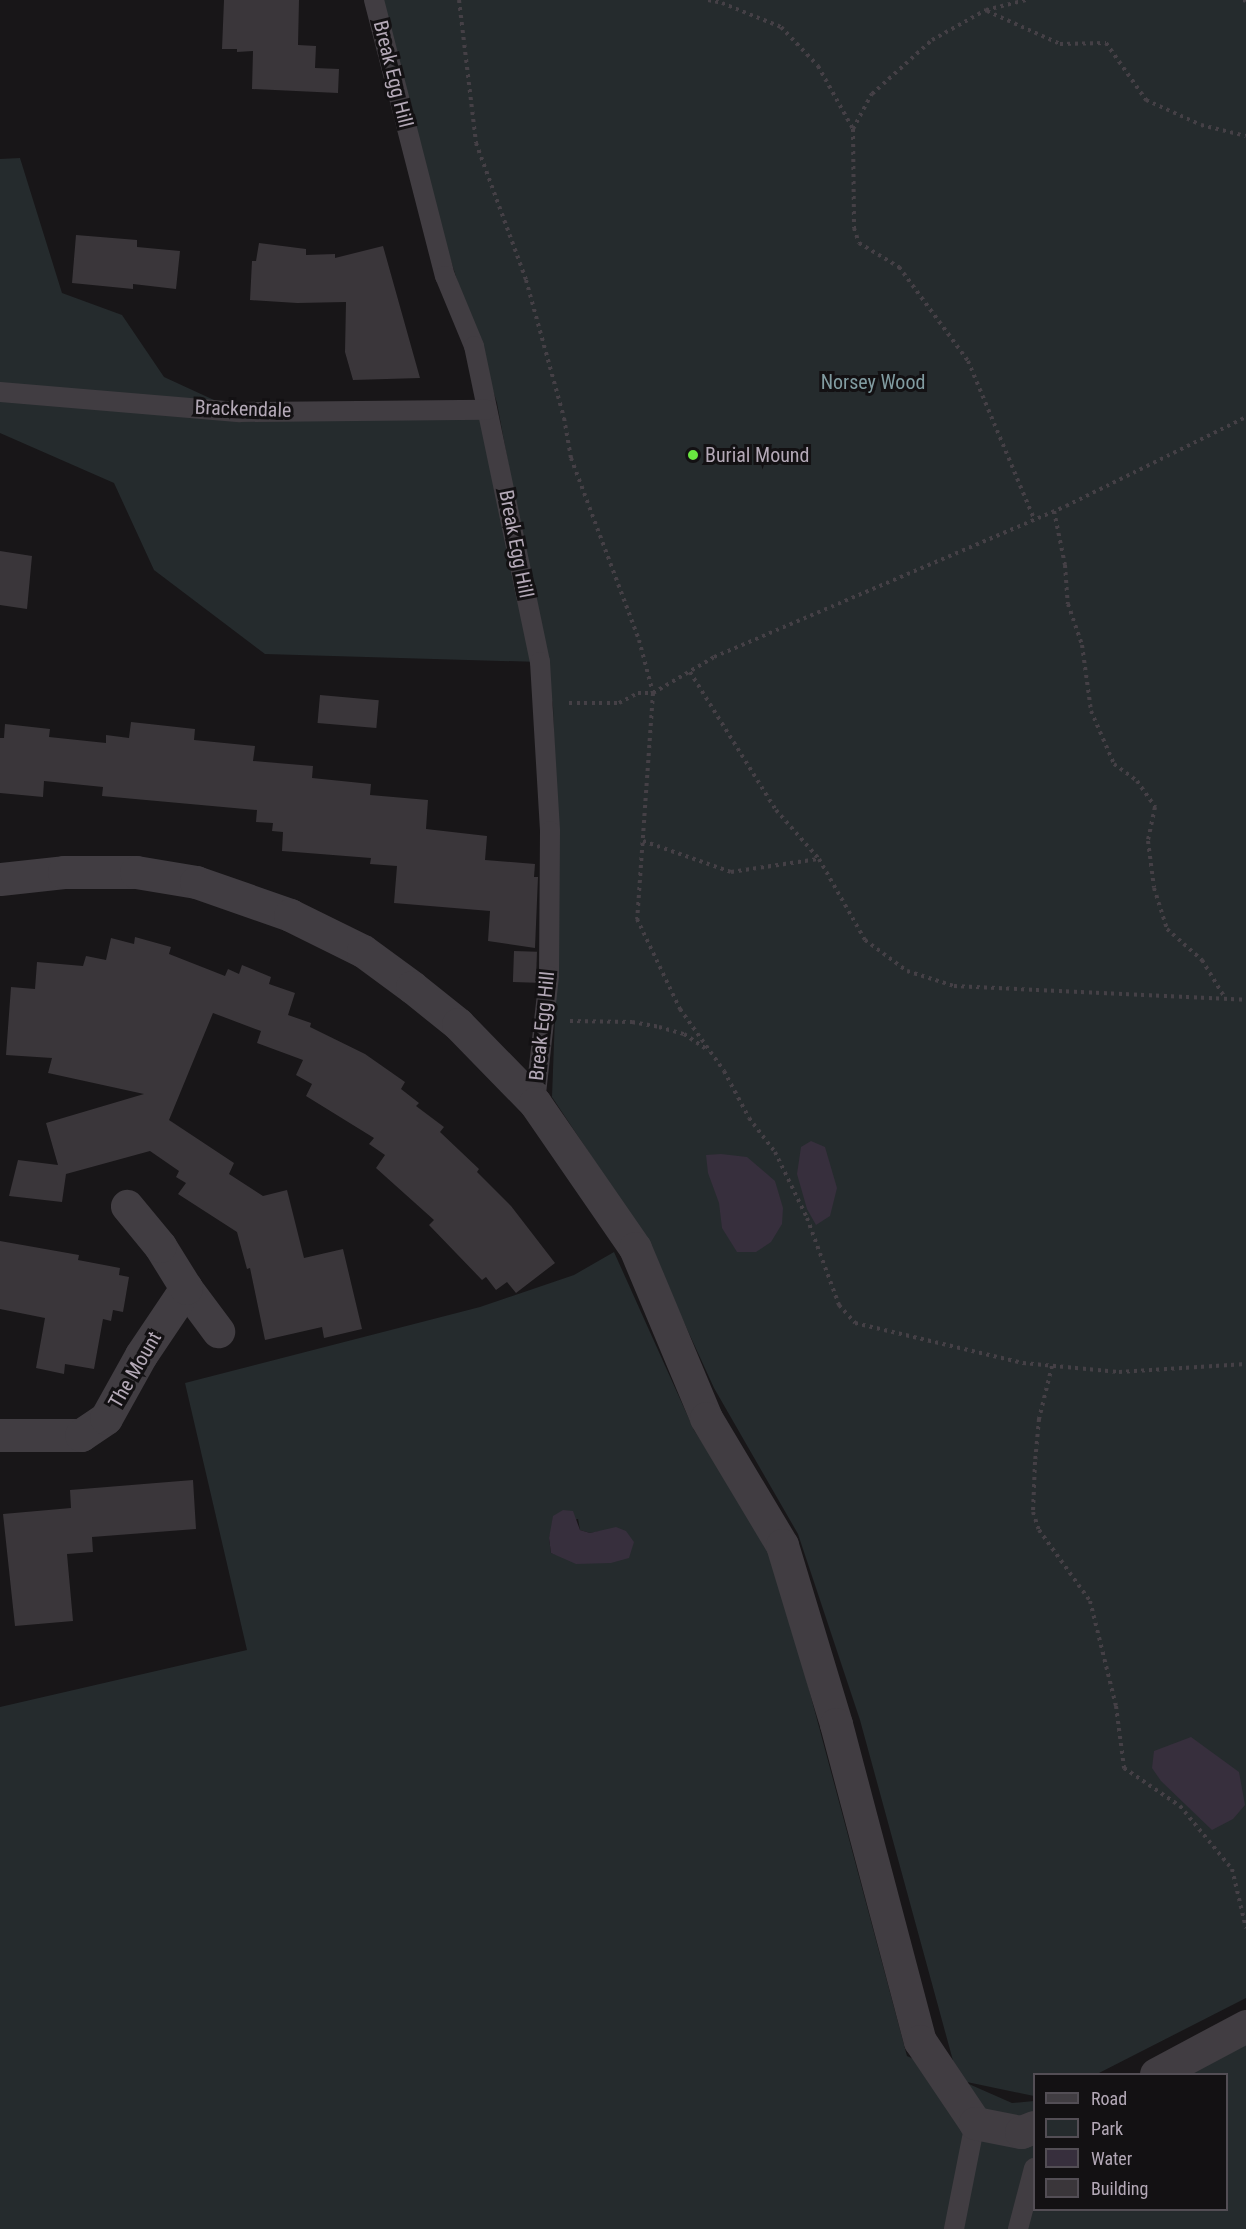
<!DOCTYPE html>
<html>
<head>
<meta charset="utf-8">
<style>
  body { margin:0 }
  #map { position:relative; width:1246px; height:2229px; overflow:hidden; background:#181618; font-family:"Roboto Condensed",sans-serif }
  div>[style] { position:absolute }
  .green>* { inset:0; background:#252b2d }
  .water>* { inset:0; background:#372f3d }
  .building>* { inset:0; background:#3a363a; transform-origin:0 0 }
  .path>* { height:4px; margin-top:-2px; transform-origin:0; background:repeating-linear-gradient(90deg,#454046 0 3px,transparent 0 7.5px) }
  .lane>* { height:20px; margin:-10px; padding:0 10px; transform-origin:10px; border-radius:10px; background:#413d42 }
  .street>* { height:33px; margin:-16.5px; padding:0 16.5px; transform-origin:16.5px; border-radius:16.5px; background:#413d42 }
  .dots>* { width:16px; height:16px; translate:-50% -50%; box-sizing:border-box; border:3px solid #131113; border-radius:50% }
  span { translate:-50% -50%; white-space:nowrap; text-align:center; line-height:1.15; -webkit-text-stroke:6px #131113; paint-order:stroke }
  .street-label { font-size:20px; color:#b4a9b7 }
  .park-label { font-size:20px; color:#819ca1 }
  .poi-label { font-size:20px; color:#b4a9b7 }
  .left { translate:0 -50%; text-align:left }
  .legend { position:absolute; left:1033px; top:2073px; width:195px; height:138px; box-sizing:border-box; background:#131113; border:2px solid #534e55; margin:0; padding:8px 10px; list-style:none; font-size:18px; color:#b4a9b7 }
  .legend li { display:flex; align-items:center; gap:12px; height:30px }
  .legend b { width:30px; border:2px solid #534e55 }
</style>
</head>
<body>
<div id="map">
  <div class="green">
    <div style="clip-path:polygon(evenodd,375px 0,1246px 0,1246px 1998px,1097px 2074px,1034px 2074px,1034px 2096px,962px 2081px,1012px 2103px,1034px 2101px,1034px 2210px,1226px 2210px,1226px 2074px,1156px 2074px,1246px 2026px,1246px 2229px,0 2229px,0 1707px,247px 1650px,185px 1383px,480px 1307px,574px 1275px,614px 1252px,694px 1430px,772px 1551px,907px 2056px,958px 2079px,860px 1720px,798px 1534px,714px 1388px,645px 1237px,552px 1097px,559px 908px,553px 706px,497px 403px,425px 181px,375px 0,578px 1519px,580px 1530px,590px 1533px,601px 1531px,563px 1557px,551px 1553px,549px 1538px,553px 1525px,578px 1519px)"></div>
    <div style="clip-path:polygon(20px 158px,62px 293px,122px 315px,164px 377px,240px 412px,487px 410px,540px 662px,265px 654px,154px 570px,114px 483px,0 433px,0 159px)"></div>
  </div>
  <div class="water">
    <div style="clip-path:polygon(811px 1141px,825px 1147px,837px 1188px,830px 1216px,816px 1225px,807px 1209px,797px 1174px,801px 1147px)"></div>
    <div style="clip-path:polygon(721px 1154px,747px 1157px,775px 1181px,783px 1208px,782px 1224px,771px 1242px,756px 1252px,737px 1252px,722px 1228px,719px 1203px,708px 1173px,706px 1155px)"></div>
    <div style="clip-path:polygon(563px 1510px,573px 1511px,580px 1530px,590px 1533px,616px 1527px,626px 1531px,634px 1542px,629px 1558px,611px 1563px,576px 1564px,551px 1553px,549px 1538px,553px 1516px)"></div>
    <div style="clip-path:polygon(1191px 1737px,1239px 1772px,1245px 1805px,1233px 1819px,1212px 1830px,1161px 1781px,1152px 1768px,1154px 1751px)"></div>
  </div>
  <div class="building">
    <div style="clip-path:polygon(224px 0,299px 0,298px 45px,316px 46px,315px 68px,339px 69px,338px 93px,252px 89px,253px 51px,237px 52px,237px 49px,222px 49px)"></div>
    <div style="clip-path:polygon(76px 235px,137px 240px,137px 247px,180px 251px,176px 289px,133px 284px,133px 289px,72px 283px)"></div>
    <div style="clip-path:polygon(259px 243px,306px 249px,306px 255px,335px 254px,335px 258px,383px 246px,420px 378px,353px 380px,345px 352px,346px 302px,297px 303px,250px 300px,252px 261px,256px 261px)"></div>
    <div style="clip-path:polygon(0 551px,32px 556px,27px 609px,0 605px)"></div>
    <div style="left:320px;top:695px;width:59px;height:28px;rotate:5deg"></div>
    <div style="clip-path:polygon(131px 722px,195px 729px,194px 740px,255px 746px,253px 761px,313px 766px,312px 778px,371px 784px,370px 795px,428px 800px,426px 829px,487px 836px,485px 860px,535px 864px,534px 877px,538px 877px,535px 948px,488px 941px,490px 911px,394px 903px,397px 866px,370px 864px,371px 858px,282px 851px,283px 832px,272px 831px,273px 823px,256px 822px,257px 810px,102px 796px,103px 787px,44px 781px,43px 797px,0 793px,0 738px,4px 738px,5px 724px,50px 729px,49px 737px,106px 743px,106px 735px,129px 738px)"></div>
    <div style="clip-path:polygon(135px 937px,171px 947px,169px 954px,225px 976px,228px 969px,239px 974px,242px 965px,271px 977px,269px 984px,295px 993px,288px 1015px,311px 1023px,310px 1027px,365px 1054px,405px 1082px,401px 1089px,419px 1103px,416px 1106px,444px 1127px,440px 1132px,479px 1169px,477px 1172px,511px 1206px,555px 1263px,516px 1293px,507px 1282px,496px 1290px,486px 1277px,482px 1280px,429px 1225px,434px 1220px,376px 1168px,385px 1155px,369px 1144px,374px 1138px,306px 1096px,312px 1084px,296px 1075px,303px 1060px,257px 1043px,261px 1031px,213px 1013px,169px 1120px,234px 1163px,229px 1174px,263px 1196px,287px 1190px,304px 1258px,343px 1249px,362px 1329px,324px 1338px,322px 1327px,265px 1340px,250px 1268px,247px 1269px,237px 1232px,178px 1194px,186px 1183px,176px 1177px,179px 1171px,150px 1151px,66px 1174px,62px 1202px,9px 1196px,18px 1160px,58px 1165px,46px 1123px,144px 1094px,48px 1073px,52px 1058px,6px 1055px,11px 987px,35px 989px,37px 962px,83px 966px,86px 956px,106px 960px,111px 938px,134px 944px)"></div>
    <div style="left:514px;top:951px;width:23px;height:31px;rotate:2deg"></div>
    <div style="clip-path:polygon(0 1241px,79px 1255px,78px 1260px,120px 1268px,119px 1275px,129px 1277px,123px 1312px,113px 1310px,111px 1321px,103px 1319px,94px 1369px,65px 1364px,64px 1374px,36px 1368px,45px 1318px,0 1309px)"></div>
    <div style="clip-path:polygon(193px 1480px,196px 1529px,92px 1537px,93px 1552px,67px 1554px,73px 1621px,15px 1626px,3px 1514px,71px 1508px,70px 1490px)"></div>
  </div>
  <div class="path">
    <div style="left:459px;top:0;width:144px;rotate:83.2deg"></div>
    <div style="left:476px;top:143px;width:146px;rotate:69.9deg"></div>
    <div style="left:526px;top:280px;width:143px;rotate:74.6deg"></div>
    <div style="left:564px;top:418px;width:41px;rotate:80.1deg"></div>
    <div style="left:571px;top:458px;width:194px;rotate:69.5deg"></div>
    <div style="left:639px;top:640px;width:55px;rotate:75.2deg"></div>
    <div style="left:653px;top:693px;width:71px;rotate:-30.5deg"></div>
    <div style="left:714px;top:657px;width:383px;rotate:-23.2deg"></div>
    <div style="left:1066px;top:506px;width:201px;rotate:-26.3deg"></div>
    <div style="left:708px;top:0;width:14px;rotate:12deg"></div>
    <div style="left:722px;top:3px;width:64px;rotate:22.1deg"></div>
    <div style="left:781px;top:27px;width:54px;rotate:46.5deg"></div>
    <div style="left:818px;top:66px;width:72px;rotate:60.9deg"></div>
    <div style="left:853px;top:129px;width:40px;rotate:-62deg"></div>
    <div style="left:872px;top:94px;width:81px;rotate:-42deg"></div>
    <div style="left:932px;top:40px;width:62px;rotate:-29.1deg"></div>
    <div style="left:986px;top:10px;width:41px;rotate:-14deg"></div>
    <div style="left:1243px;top:0;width:3px;rotate:18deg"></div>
    <div style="left:987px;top:11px;width:80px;rotate:24.3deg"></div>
    <div style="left:1060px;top:44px;width:46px;rotate:-1.2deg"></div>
    <div style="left:1106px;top:43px;width:70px;rotate:54.9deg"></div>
    <div style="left:1146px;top:100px;width:60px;rotate:24.4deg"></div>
    <div style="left:1201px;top:125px;width:46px;rotate:13.7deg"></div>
    <div style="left:853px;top:129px;width:99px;rotate:89.4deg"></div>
    <div style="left:854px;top:228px;width:16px;rotate:72deg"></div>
    <div style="left:859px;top:243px;width:47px;rotate:31deg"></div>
    <div style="left:899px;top:267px;width:117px;rotate:53.7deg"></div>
    <div style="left:968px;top:361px;width:171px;rotate:67.3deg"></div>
    <div style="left:1054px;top:511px;width:55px;rotate:78.5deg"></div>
    <div style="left:1065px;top:565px;width:39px;rotate:86deg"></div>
    <div style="left:1068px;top:604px;width:43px;rotate:71.1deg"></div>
    <div style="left:1082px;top:645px;width:67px;rotate:82.2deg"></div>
    <div style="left:1091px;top:711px;width:58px;rotate:66.5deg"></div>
    <div style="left:1114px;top:764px;width:29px;rotate:36deg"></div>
    <div style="left:1137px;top:781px;width:32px;rotate:55deg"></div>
    <div style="left:1155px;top:807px;width:35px;rotate:102deg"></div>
    <div style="left:1148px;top:841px;width:47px;rotate:82.7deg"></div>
    <div style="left:1154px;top:888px;width:43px;rotate:72.4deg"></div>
    <div style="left:1167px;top:929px;width:47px;rotate:41.5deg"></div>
    <div style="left:1202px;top:960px;width:44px;rotate:58.8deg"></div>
    <div style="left:690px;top:672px;width:163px;rotate:58.1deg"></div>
    <div style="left:776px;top:810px;width:65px;rotate:48.7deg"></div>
    <div style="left:819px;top:859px;width:93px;rotate:60.4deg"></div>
    <div style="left:865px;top:940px;width:52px;rotate:36.4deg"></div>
    <div style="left:907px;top:971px;width:49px;rotate:17.7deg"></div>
    <div style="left:954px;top:986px;width:292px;rotate:2.7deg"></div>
    <div style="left:569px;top:703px;width:50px"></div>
    <div style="left:619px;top:703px;width:21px;rotate:-28deg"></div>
    <div style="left:638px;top:693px;width:15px"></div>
    <div style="left:653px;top:693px;width:227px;rotate:94deg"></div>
    <div style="left:637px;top:919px;width:100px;rotate:64.5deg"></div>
    <div style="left:680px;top:1009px;width:76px;rotate:54.6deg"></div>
    <div style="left:724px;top:1071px;width:53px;rotate:62deg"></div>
    <div style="left:749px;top:1118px;width:43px;rotate:52.6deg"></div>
    <div style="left:775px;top:1152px;width:73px;rotate:64.1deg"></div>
    <div style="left:807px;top:1218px;width:93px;rotate:69.8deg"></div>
    <div style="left:839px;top:1305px;width:24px;rotate:48deg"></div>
    <div style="left:855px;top:1323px;width:173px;rotate:13.4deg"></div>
    <div style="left:1023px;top:1363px;width:96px;rotate:5.4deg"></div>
    <div style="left:1119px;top:1372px;width:127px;rotate:-3.6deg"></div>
    <div style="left:643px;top:841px;width:93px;rotate:19.4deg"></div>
    <div style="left:731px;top:872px;width:88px;rotate:-8.5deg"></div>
    <div style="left:570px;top:1021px;width:62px;rotate:0.9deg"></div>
    <div style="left:632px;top:1022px;width:27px;rotate:10deg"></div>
    <div style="left:659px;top:1027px;width:26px;rotate:16deg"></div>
    <div style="left:684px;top:1034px;width:30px;rotate:34deg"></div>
    <div style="left:1052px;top:1366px;width:55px;rotate:103.8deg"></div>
    <div style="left:1039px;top:1419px;width:43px;rotate:95.3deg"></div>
    <div style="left:1035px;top:1462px;width:50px;rotate:92.3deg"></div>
    <div style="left:1033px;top:1512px;width:19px;rotate:72deg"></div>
    <div style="left:1039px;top:1530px;width:87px;rotate:54.3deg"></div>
    <div style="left:1090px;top:1601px;width:108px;rotate:76.1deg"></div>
    <div style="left:1116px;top:1706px;width:63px;rotate:82.6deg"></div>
    <div style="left:1124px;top:1768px;width:68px;rotate:34.2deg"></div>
    <div style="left:1180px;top:1806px;width:82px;rotate:50.5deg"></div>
    <div style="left:1232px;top:1869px;width:61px;rotate:76.7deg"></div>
  </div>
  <div class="lane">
    <div style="left:374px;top:0;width:285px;rotate:75.6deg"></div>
    <div style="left:445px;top:276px;width:76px;rotate:67.5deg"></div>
    <div style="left:474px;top:346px;width:323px;rotate:78.2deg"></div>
    <div style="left:540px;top:662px;width:169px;rotate:86.6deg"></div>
    <div style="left:550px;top:831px;width:145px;rotate:90.4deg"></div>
    <div style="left:549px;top:976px;width:128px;rotate:96.3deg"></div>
    <div style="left:0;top:392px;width:241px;rotate:4.8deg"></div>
    <div style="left:240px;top:412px;width:247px;rotate:-0.5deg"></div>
    <div style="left:954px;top:2229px;width:108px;rotate:-78.8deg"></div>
    <div style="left:1018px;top:2229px;width:63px;rotate:-75.3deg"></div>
  </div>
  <div class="street">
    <div style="left:0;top:879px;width:64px;rotate:-6.2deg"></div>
    <div style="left:64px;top:872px;width:72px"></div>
    <div style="left:136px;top:872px;width:61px;rotate:9.5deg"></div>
    <div style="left:196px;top:882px;width:100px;rotate:19.3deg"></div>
    <div style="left:290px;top:915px;width:81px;rotate:26.3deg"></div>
    <div style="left:363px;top:951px;width:61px;rotate:36.3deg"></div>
    <div style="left:412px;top:987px;width:59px;rotate:38.8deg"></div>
    <div style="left:458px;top:1024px;width:110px;rotate:45.7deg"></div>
    <div style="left:535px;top:1103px;width:176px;rotate:55.4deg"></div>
    <div style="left:635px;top:1248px;width:184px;rotate:67.3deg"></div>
    <div style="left:706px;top:1418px;width:148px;rotate:59.1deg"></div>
    <div style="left:782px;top:1545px;width:187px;rotate:73.2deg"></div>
    <div style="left:836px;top:1724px;width:328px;rotate:75.2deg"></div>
    <div style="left:920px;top:2041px;width:99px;rotate:56.1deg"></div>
    <div style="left:975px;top:2123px;width:47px;rotate:11.1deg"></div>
    <div style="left:1021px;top:2132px;width:14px;rotate:-21deg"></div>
    <div style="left:186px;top:1288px;width:54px;rotate:53.3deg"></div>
    <div style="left:0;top:1435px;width:81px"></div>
    <div style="left:81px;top:1435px;width:30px;rotate:-34deg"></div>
    <div style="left:106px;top:1418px;width:72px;rotate:-60.9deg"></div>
    <div style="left:141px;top:1355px;width:81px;rotate:-56.1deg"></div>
    <div style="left:186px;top:1288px;width:49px;rotate:-121.8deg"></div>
    <div style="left:160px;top:1246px;width:52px;rotate:-129.5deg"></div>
    <div style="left:1156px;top:2074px;width:102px;rotate:-28.1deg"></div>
  </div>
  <div class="dots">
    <div style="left:693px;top:455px;background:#69e640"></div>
  </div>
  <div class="street-label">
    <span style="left:393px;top:74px;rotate:76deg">Break Egg Hill</span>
    <span style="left:243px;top:409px;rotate:2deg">Brackendale</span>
    <span style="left:516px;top:544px;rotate:79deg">Break Egg Hill</span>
    <span style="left:542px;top:1026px;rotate:-84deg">Break Egg Hill</span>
    <span style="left:135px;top:1370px;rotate:-60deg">The Mount</span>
  </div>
  <div class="park-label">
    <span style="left:873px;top:382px">Norsey Wood</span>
  </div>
  <div class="poi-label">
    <span class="left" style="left:705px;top:455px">Burial Mound</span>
  </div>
  <ul class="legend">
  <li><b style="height:8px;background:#413d42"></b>Road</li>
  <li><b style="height:16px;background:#252b2d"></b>Park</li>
  <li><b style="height:16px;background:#372f3d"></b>Water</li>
  <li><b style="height:16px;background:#3a363a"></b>Building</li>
  </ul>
</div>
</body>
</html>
